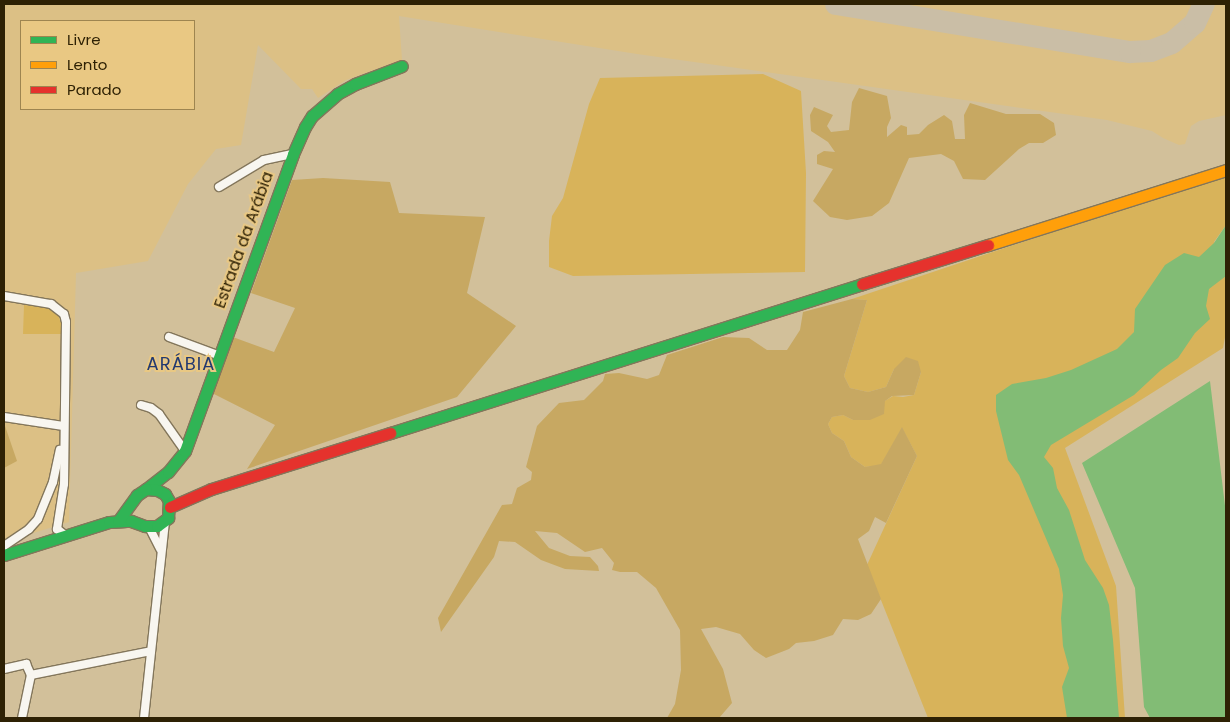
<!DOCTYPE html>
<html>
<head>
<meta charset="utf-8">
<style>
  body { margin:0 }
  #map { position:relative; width:1230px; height:722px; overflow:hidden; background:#d2c09a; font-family:Poppins,sans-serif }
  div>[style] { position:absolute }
  .built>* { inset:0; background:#dcc085 }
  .green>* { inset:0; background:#d8b35a }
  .forest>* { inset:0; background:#c7a862 }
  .water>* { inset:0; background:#82bc75 }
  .taxiway>* { height:22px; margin:-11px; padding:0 11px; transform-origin:11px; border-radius:11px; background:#cabea6 }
  .roads { filter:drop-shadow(1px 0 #83765b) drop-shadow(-1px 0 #83765b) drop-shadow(0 1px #83765b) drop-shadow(0 -1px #83765b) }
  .street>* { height:8px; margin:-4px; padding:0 4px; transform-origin:4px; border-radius:4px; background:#f8f6f0 }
  .fast>* { height:11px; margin:-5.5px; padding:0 5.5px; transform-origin:5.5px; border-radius:5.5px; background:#30b455 }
  .slow>* { height:11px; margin:-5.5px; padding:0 5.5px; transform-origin:5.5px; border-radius:5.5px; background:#ff9f0a }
  .jam>* { height:11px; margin:-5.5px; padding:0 5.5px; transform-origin:5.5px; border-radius:5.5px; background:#e5322d }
  span { translate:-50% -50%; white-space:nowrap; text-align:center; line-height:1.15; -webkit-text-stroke:4px #e9c883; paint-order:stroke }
  .street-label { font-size:16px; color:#2e2104 }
  .neighbourhood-label { font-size:18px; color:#223970; letter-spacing:1px }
  .frame { position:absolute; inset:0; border:5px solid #2e2104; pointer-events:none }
  .legend { position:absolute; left:20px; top:20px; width:175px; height:90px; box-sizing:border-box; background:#e9c883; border:1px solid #9e8550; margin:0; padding:6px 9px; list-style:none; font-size:15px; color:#2e2104 }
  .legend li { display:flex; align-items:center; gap:10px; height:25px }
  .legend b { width:25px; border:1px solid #9e8550 }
</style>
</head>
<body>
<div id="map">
  <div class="built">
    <div style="clip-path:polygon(evenodd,4px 4px,1226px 4px,1226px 115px,1199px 121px,1191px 126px,1185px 144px,1179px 145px,1163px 138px,1152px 131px,1107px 120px,637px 54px,399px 16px,402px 60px,346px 80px,318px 98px,312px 89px,301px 89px,258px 45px,241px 145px,216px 149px,188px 184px,148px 261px,76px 273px,69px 522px,4px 542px,4px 4px,21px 21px,194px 21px,194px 109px,21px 109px,21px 21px)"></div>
  </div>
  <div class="green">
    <div style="clip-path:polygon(763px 74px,801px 91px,806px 173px,805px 272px,573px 276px,549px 267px,549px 241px,552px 216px,563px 198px,589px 104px,600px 78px)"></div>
    <div style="clip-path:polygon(1226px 174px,1226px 225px,1214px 242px,1226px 253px,1226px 332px,1223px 348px,1065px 448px,1116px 586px,1125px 718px,928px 718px,867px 565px,917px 456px,902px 428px,881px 465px,865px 467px,851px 457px,844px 441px,832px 433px,828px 424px,832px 417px,843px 415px,853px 420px,893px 396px,903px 397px,914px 395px,921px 372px,894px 369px,886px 387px,868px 392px,850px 388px,844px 376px,867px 300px,852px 299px)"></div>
    <div style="clip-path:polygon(24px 305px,47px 308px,57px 313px,61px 323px,61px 334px,23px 334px)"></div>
  </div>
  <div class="forest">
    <div style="clip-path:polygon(859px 88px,887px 96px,891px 118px,887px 127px,887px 137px,901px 125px,907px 127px,907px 135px,919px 134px,928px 125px,944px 115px,952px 121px,955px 139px,965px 139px,964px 115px,970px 103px,1006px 114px,1040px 114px,1054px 123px,1056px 135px,1043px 143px,1029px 143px,1019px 149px,985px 180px,963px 179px,954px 161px,941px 154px,909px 158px,889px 203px,872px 216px,847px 220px,830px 217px,813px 201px,833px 169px,817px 164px,817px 155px,824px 151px,835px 152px,828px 142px,811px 131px,810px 115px,814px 107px,833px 115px,827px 126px,831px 132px,849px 130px,852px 102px)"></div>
    <div style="clip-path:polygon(323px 178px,390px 182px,399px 213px,485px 217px,467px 293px,516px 326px,457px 397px,247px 469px,275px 425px,210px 392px,230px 336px,274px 352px,295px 308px,251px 293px,292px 180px)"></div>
    <div style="clip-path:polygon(852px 299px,867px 300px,844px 376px,850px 388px,868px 392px,886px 387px,894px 369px,906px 357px,918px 361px,921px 372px,914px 395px,892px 396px,885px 401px,884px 414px,870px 420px,853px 420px,843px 415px,832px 417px,828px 424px,832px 433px,844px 441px,851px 457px,865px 467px,881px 464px,902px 427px,917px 456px,886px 523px,875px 517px,869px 531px,858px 539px,881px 599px,871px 614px,858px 620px,843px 619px,833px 635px,814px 641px,796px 643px,789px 649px,766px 658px,754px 650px,740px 634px,716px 627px,701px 629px,723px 669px,732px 703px,719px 718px,667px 718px,675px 704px,681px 670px,680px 630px,656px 588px,637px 572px,620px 572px,612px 570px,614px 563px,602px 548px,585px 552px,557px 533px,535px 531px,549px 548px,570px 556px,590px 557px,598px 566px,599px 571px,565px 569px,541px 560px,515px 542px,499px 541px,494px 557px,441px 632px,438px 618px,502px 505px,512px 504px,517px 488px,531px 480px,532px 472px,526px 467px,537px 426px,559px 403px,584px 400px,603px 381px,605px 374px,619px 373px,647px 379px,659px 375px,667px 355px,723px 337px,749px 338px,767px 350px,787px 350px,800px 330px,803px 312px)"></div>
    <div style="clip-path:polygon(4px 423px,17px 461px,4px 468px)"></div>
  </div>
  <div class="water">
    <div style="clip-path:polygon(1226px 225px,1226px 276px,1209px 289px,1206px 306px,1210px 319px,1195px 333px,1178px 358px,1161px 370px,1134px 395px,1051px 445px,1044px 457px,1053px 468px,1057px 488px,1069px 510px,1085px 560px,1103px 588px,1109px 605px,1113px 640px,1119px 718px,1067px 718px,1062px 687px,1069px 668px,1063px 646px,1061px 618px,1063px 595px,1059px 569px,1019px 475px,1008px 460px,996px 411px,996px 395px,1012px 384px,1046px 378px,1071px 370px,1117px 349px,1134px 332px,1135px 309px,1165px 265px,1184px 253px,1199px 257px,1214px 243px)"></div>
    <div style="clip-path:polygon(1210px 381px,1226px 514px,1226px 718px,1150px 718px,1144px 707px,1135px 588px,1082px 463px)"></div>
  </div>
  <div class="taxiway">
    <div style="left:836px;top:4px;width:298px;rotate:9.3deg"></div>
    <div style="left:1130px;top:52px;width:21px;rotate:-3deg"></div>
    <div style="left:1151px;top:51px;width:22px;rotate:-21deg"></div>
    <div style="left:1172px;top:43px;width:30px;rotate:-41deg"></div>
    <div style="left:1195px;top:23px;width:21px;rotate:-65deg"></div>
  </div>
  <div class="roads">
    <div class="street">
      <div style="left:219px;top:187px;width:52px;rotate:-31deg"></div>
      <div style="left:264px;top:160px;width:30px;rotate:-12deg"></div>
      <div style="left:4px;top:296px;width:48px;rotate:9.7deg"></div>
      <div style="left:51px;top:304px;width:16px;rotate:38deg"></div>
      <div style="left:64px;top:314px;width:8px;rotate:76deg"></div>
      <div style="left:66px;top:322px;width:162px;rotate:90.7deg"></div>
      <div style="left:64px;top:484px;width:46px;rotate:98.8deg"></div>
      <div style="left:57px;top:529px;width:11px;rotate:38deg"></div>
      <div style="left:169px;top:337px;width:54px;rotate:20.4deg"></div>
      <div style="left:141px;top:405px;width:10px;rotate:17deg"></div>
      <div style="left:151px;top:408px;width:10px;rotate:37deg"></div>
      <div style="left:159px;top:414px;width:45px;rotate:54.9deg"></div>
      <div style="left:4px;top:417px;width:60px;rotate:8.7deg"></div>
      <div style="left:149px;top:527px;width:25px;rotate:63deg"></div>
      <div style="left:4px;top:546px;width:30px;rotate:-34deg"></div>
      <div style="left:29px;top:529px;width:13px;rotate:-48deg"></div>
      <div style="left:38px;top:519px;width:40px;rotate:-68deg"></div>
      <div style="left:53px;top:482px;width:33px;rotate:-78deg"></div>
      <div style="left:4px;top:669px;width:23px;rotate:-13deg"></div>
      <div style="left:26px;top:664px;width:12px;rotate:66deg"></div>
      <div style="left:22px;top:718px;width:44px;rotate:-78.2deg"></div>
      <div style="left:31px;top:675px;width:122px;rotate:-11.3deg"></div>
      <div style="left:144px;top:718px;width:197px;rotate:-83.9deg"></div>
    </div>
    <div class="fast">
      <div style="left:390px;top:433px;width:495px;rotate:-17.5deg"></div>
      <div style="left:146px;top:489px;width:28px;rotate:-38deg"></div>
      <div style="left:168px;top:472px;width:27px;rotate:-51deg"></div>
      <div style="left:185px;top:451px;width:316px;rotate:-70deg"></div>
      <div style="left:293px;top:154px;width:30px;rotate:-66deg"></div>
      <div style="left:305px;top:127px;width:13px;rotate:-58deg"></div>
      <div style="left:312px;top:116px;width:33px;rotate:-41deg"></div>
      <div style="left:337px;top:94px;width:21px;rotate:-29deg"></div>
      <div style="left:355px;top:84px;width:50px;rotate:-21deg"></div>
      <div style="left:4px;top:555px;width:110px;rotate:-17.4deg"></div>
      <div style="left:109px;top:522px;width:22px;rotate:-3deg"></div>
      <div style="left:131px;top:521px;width:15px;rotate:20deg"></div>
      <div style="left:145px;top:526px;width:12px"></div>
      <div style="left:157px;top:526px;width:14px;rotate:-36deg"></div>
      <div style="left:168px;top:518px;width:17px;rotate:-87deg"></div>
      <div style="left:169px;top:501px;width:8px;rotate:-120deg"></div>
      <div style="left:165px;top:494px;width:9px;rotate:-153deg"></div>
      <div style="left:157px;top:490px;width:11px;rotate:-175deg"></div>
      <div style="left:146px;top:489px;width:11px;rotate:146deg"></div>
      <div style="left:137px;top:495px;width:32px;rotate:126deg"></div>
    </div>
    <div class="slow">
      <div style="left:988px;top:245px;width:250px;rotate:-17.5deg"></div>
    </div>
    <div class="jam">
      <div style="left:862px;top:284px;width:132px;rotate:-17.2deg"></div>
      <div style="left:170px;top:507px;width:45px;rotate:-23.7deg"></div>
      <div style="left:211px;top:489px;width:188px;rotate:-17.4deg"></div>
    </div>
  </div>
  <div class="street-label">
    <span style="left:244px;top:240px;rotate:-70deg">Estrada da Arábia</span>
  </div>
  <div class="neighbourhood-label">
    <span style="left:181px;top:364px">ARÁBIA</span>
  </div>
  <div class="frame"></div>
  <ul class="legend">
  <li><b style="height:6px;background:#30b455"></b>Livre</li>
  <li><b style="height:6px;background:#ff9f0a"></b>Lento</li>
  <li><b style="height:6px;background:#e5322d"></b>Parado</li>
  </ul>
</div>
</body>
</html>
